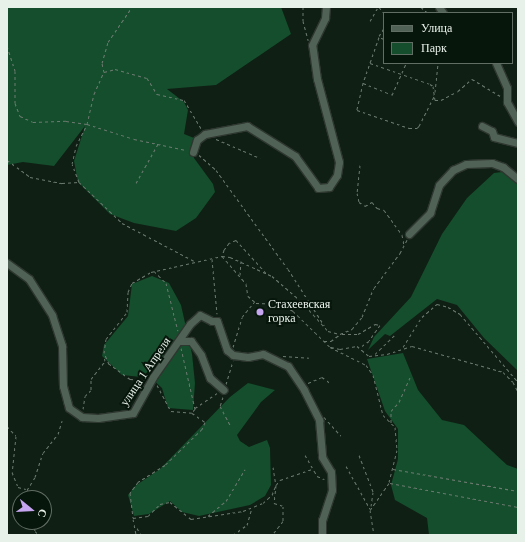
<!DOCTYPE html>
<html>
<head>
<meta charset="utf-8">
<style>
  body { margin:0 }
  #map { position:relative; width:525px; height:542px; overflow:hidden; background:#0f1f14; font-family:Georgia,serif }
  div>[style] { position:absolute }
  .green>* { inset:0; background:#144e2c }
  .path>* { height:1px; margin-top:-0.5px; transform-origin:0; background:repeating-linear-gradient(90deg,#6c7a70 0 3px,transparent 0 6px) }
  .roads { filter:drop-shadow(1px 0 #2e3730) drop-shadow(-1px 0 #2e3730) drop-shadow(0 1px #2e3730) drop-shadow(0 -1px #2e3730) }
  .minor>* { height:7px; margin:-3.5px; padding:0 3.5px; transform-origin:3.5px; border-radius:3.5px; background:#506255 }
  .dots>* { width:11px; height:11px; translate:-50% -50%; box-sizing:border-box; border:2px solid #07160b; border-radius:50% }
  span { translate:-50% -50%; white-space:nowrap; text-align:center; line-height:1.15; -webkit-text-stroke:4px #07160b; paint-order:stroke }
  .poi-label { font-size:12px; color:#e7f1ea }
  .left { translate:0 -50%; text-align:left }
  .street-label { font-size:12px; color:#e7f1ea }
  .frame { position:absolute; inset:0; border:8px solid #e7f1ea; pointer-events:none }
  .legend { position:absolute; left:383px; top:12px; width:130px; height:52px; box-sizing:border-box; background:#07160b; border:1px solid #616e64; margin:0; padding:5px 7px; list-style:none; font-size:12px; color:#e7f1ea }
  .legend li { display:flex; align-items:center; gap:8px; height:20px }
  .legend b { width:20px; border:1px solid #616e64 }
  .north { position:absolute; left:12px; top:490px; width:40px; height:40px; box-sizing:border-box; background:#07160b; border:1px solid #616e64; border-radius:50%; rotate:108deg; font-size:11px; font-weight:700; line-height:16px; text-align:center; color:#e7f1ea }
  .north::after { content:''; display:block; margin:auto; width:14px; height:18px; background:#c6a6f0; clip-path:polygon(50% 0,100% 100%,50% 72%,0 100%) }
</style>
</head>
<body>
<div id="map">
  <div class="green">
    <div style="clip-path:polygon(7px 7px,281px 7px,291px 34px,216px 85px,167px 89px,184px 102px,188px 110px,184px 134px,194px 138px,191px 146px,194px 158px,213px 184px,215px 192px,196px 218px,176px 231px,134px 223px,110px 214px,78px 182px,74px 161px,85px 126px,54px 166px,23px 162px,7px 165px)"></div>
    <div style="clip-path:polygon(502px 172px,518px 184px,518px 371px,484px 338px,457px 305px,437px 299px,390px 336px,385px 334px,368px 350px,374px 337px,411px 297px,442px 234px,467px 198px,494px 173px)"></div>
    <div style="clip-path:polygon(152px 276px,169px 283px,181px 305px,192px 354px,195px 383px,193px 410px,168px 408px,162px 388px,151px 378px,122px 375px,102px 356px,104px 345px,128px 316px,132px 284px)"></div>
    <div style="clip-path:polygon(403px 353px,418px 390px,442px 420px,464px 425px,507px 465px,518px 469px,518px 535px,429px 535px,427px 518px,395px 500px,391px 485px,398px 459px,398px 429px,385px 411px,367px 359px)"></div>
    <div style="clip-path:polygon(248px 383px,275px 390px,261px 402px,237px 435px,240px 441px,249px 447px,267px 440px,270px 448px,271px 485px,265px 496px,250px 505px,199px 516px,182px 512px,170px 501px,149px 514px,134px 516px,128px 495px,135px 486px,160px 469px,230px 397px)"></div>
  </div>
  <div class="path">
    <div style="left:303px;top:7px;width:14px;rotate:90deg"></div>
    <div style="left:303px;top:21px;width:20px;rotate:75deg"></div>
    <div style="left:379px;top:7px;width:8px;rotate:50deg"></div>
    <div style="left:421px;top:7px;width:9px;rotate:41deg"></div>
    <div style="left:370px;top:21px;width:16px;rotate:-60deg"></div>
    <div style="left:379px;top:36px;width:9px;rotate:-58deg"></div>
    <div style="left:384px;top:39px;width:5px;rotate:-158deg"></div>
    <div style="left:379px;top:37px;width:49px;rotate:109.2deg"></div>
    <div style="left:363px;top:83px;width:31px;rotate:22deg"></div>
    <div style="left:392px;top:95px;width:35px;rotate:-66deg"></div>
    <div style="left:7px;top:46px;width:26px;rotate:72deg"></div>
    <div style="left:15px;top:71px;width:32px;rotate:90deg"></div>
    <div style="left:15px;top:103px;width:14px;rotate:69deg"></div>
    <div style="left:20px;top:116px;width:14px;rotate:25deg"></div>
    <div style="left:33px;top:122px;width:33px;rotate:-2deg"></div>
    <div style="left:66px;top:121px;width:21px;rotate:8deg"></div>
    <div style="left:87px;top:124px;width:49px;rotate:17.7deg"></div>
    <div style="left:134px;top:139px;width:53px;rotate:11.9deg"></div>
    <div style="left:370px;top:63px;width:64px;rotate:19.3deg"></div>
    <div style="left:430px;top:84px;width:4px;rotate:34deg"></div>
    <div style="left:433px;top:86px;width:14px;rotate:82deg"></div>
    <div style="left:435px;top:100px;width:6px"></div>
    <div style="left:441px;top:100px;width:19px;rotate:-28deg"></div>
    <div style="left:458px;top:91px;width:18px;rotate:-41deg"></div>
    <div style="left:472px;top:79px;width:33px;rotate:31deg"></div>
    <div style="left:104px;top:72px;width:11px;rotate:-15deg"></div>
    <div style="left:115px;top:69px;width:33px;rotate:16deg"></div>
    <div style="left:147px;top:78px;width:19px;rotate:58deg"></div>
    <div style="left:157px;top:94px;width:28px;rotate:13deg"></div>
    <div style="left:184px;top:100px;width:33px;rotate:59deg"></div>
    <div style="left:363px;top:83px;width:28px;rotate:103deg"></div>
    <div style="left:357px;top:110px;width:55px;rotate:19.1deg"></div>
    <div style="left:409px;top:128px;width:8px"></div>
    <div style="left:417px;top:128px;width:3px;rotate:-45deg"></div>
    <div style="left:419px;top:126px;width:33px;rotate:-63deg"></div>
    <div style="left:435px;top:92px;width:29px;rotate:-84deg"></div>
    <div style="left:216px;top:139px;width:48px;rotate:23.4deg"></div>
    <div style="left:199px;top:155px;width:23px;rotate:41deg"></div>
    <div style="left:216px;top:170px;width:122px;rotate:54deg"></div>
    <div style="left:288px;top:269px;width:67px;rotate:57.3deg"></div>
    <div style="left:7px;top:160px;width:29px;rotate:36deg"></div>
    <div style="left:30px;top:177px;width:33px;rotate:11deg"></div>
    <div style="left:62px;top:183px;width:17px;rotate:-3deg"></div>
    <div style="left:79px;top:182px;width:59px;rotate:43.6deg"></div>
    <div style="left:122px;top:223px;width:81px;rotate:27.8deg"></div>
    <div style="left:360px;top:165px;width:28px;rotate:96deg"></div>
    <div style="left:357px;top:193px;width:9px;rotate:77deg"></div>
    <div style="left:359px;top:202px;width:7px;rotate:34deg"></div>
    <div style="left:365px;top:206px;width:8px;rotate:-30deg"></div>
    <div style="left:372px;top:202px;width:8px;rotate:50deg"></div>
    <div style="left:377px;top:208px;width:7px;rotate:16deg"></div>
    <div style="left:384px;top:210px;width:31px;rotate:54deg"></div>
    <div style="left:402px;top:235px;width:10px;rotate:79deg"></div>
    <div style="left:79px;top:182px;width:19px;rotate:-111deg"></div>
    <div style="left:72px;top:164px;width:18px;rotate:-77deg"></div>
    <div style="left:76px;top:146px;width:25px;rotate:-63deg"></div>
    <div style="left:87px;top:124px;width:31px;rotate:-77deg"></div>
    <div style="left:94px;top:94px;width:24px;rotate:-66deg"></div>
    <div style="left:104px;top:72px;width:9px;rotate:-103deg"></div>
    <div style="left:102px;top:63px;width:22px;rotate:-74deg"></div>
    <div style="left:108px;top:42px;width:42px;rotate:-55.6deg"></div>
    <div style="left:136px;top:183px;width:45px;rotate:-60.6deg"></div>
    <div style="left:212px;top:259px;width:55px;rotate:84.8deg"></div>
    <div style="left:154px;top:271px;width:17px;rotate:45deg"></div>
    <div style="left:166px;top:283px;width:49px;rotate:76deg"></div>
    <div style="left:266px;top:273px;width:45px;rotate:-132.3deg"></div>
    <div style="left:236px;top:240px;width:8px;rotate:157deg"></div>
    <div style="left:229px;top:243px;width:9px;rotate:126deg"></div>
    <div style="left:224px;top:250px;width:6px;rotate:108deg"></div>
    <div style="left:222px;top:256px;width:37px;rotate:49deg"></div>
    <div style="left:246px;top:284px;width:12px;rotate:81deg"></div>
    <div style="left:248px;top:296px;width:11px;rotate:41deg"></div>
    <div style="left:256px;top:303px;width:24px;rotate:2deg"></div>
    <div style="left:280px;top:304px;width:15px;rotate:28deg"></div>
    <div style="left:293px;top:311px;width:52px;rotate:44.2deg"></div>
    <div style="left:330px;top:347px;width:40px;rotate:26.6deg"></div>
    <div style="left:366px;top:365px;width:12px;rotate:55deg"></div>
    <div style="left:373px;top:375px;width:41px;rotate:76deg"></div>
    <div style="left:383px;top:415px;width:17px;rotate:45deg"></div>
    <div style="left:395px;top:427px;width:23px;rotate:85deg"></div>
    <div style="left:397px;top:450px;width:34px;rotate:104deg"></div>
    <div style="left:389px;top:483px;width:33px;rotate:125deg"></div>
    <div style="left:370px;top:510px;width:25px;rotate:81deg"></div>
    <div style="left:240px;top:275px;width:14px;rotate:-86deg"></div>
    <div style="left:342px;top:334px;width:16px"></div>
    <div style="left:358px;top:334px;width:20px;rotate:-30deg"></div>
    <div style="left:375px;top:324px;width:5px;rotate:11deg"></div>
    <div style="left:380px;top:325px;width:19px;rotate:125deg"></div>
    <div style="left:369px;top:341px;width:12px;rotate:145deg"></div>
    <div style="left:324px;top:341px;width:7px"></div>
    <div style="left:331px;top:341px;width:10px;rotate:-37deg"></div>
    <div style="left:233px;top:347px;width:31px;rotate:-73deg"></div>
    <div style="left:242px;top:317px;width:19px;rotate:-51deg"></div>
    <div style="left:331px;top:347px;width:9px;rotate:13deg"></div>
    <div style="left:340px;top:349px;width:17px;rotate:-10deg"></div>
    <div style="left:357px;top:346px;width:16px;rotate:40deg"></div>
    <div style="left:369px;top:356px;width:18px;rotate:-6deg"></div>
    <div style="left:387px;top:354px;width:26px;rotate:-18deg"></div>
    <div style="left:412px;top:346px;width:95px;rotate:15.9deg"></div>
    <div style="left:503px;top:372px;width:14px;rotate:45deg"></div>
    <div style="left:513px;top:382px;width:11px;rotate:63deg"></div>
    <div style="left:403px;top:347px;width:36px;rotate:-58deg"></div>
    <div style="left:422px;top:317px;width:20px;rotate:-41deg"></div>
    <div style="left:437px;top:304px;width:11px;rotate:15deg"></div>
    <div style="left:448px;top:307px;width:14px;rotate:30deg"></div>
    <div style="left:460px;top:314px;width:89px;rotate:49.5deg"></div>
    <div style="left:181px;top:348px;width:63px;rotate:77.1deg"></div>
    <div style="left:195px;top:409px;width:4px;rotate:135deg"></div>
    <div style="left:375px;top:354px;width:29px;rotate:-44deg"></div>
    <div style="left:283px;top:356px;width:26px;rotate:4deg"></div>
    <div style="left:145px;top:380px;width:15px;rotate:-176deg"></div>
    <div style="left:130px;top:379px;width:26px;rotate:-144deg"></div>
    <div style="left:109px;top:364px;width:12px;rotate:-114deg"></div>
    <div style="left:104px;top:353px;width:14px;rotate:-82deg"></div>
    <div style="left:106px;top:339px;width:34px;rotate:-52deg"></div>
    <div style="left:127px;top:312px;width:20px;rotate:-87deg"></div>
    <div style="left:128px;top:292px;width:10px;rotate:-66deg"></div>
    <div style="left:132px;top:283px;width:22px;rotate:-30deg"></div>
    <div style="left:151px;top:272px;width:73px;rotate:-12.7deg"></div>
    <div style="left:222px;top:256px;width:8px;rotate:7deg"></div>
    <div style="left:230px;top:257px;width:46px;rotate:24.3deg"></div>
    <div style="left:272px;top:276px;width:38px;rotate:41deg"></div>
    <div style="left:301px;top:301px;width:40px;rotate:48deg"></div>
    <div style="left:328px;top:331px;width:12px;rotate:14deg"></div>
    <div style="left:340px;top:334px;width:13px;rotate:-23deg"></div>
    <div style="left:352px;top:329px;width:16px;rotate:-50deg"></div>
    <div style="left:362px;top:317px;width:31px;rotate:-68deg"></div>
    <div style="left:374px;top:288px;width:44px;rotate:-53.4deg"></div>
    <div style="left:400px;top:253px;width:15px;rotate:-62deg"></div>
    <div style="left:308px;top:383px;width:15px;rotate:-23deg"></div>
    <div style="left:322px;top:377px;width:9px;rotate:36deg"></div>
    <div style="left:226px;top:384px;width:24px;rotate:-73deg"></div>
    <div style="left:157px;top:385px;width:30px;rotate:62deg"></div>
    <div style="left:171px;top:411px;width:21px;rotate:5deg"></div>
    <div style="left:192px;top:413px;width:16px;rotate:35deg"></div>
    <div style="left:205px;top:422px;width:8px;rotate:113deg"></div>
    <div style="left:202px;top:429px;width:52px;rotate:135.8deg"></div>
    <div style="left:165px;top:465px;width:32px;rotate:148deg"></div>
    <div style="left:138px;top:482px;width:14px;rotate:126deg"></div>
    <div style="left:130px;top:493px;width:25px;rotate:83deg"></div>
    <div style="left:133px;top:518px;width:15px;rotate:-8deg"></div>
    <div style="left:148px;top:516px;width:17px;rotate:-45deg"></div>
    <div style="left:160px;top:504px;width:10px;rotate:-11deg"></div>
    <div style="left:170px;top:502px;width:27px;rotate:39deg"></div>
    <div style="left:191px;top:519px;width:53px;rotate:-8.7deg"></div>
    <div style="left:243px;top:511px;width:22px;rotate:-22deg"></div>
    <div style="left:263px;top:503px;width:12px;rotate:-42deg"></div>
    <div style="left:272px;top:495px;width:11px;rotate:-68deg"></div>
    <div style="left:276px;top:485px;width:18px;rotate:96deg"></div>
    <div style="left:274px;top:503px;width:9px;rotate:18deg"></div>
    <div style="left:283px;top:506px;width:15px;rotate:90deg"></div>
    <div style="left:283px;top:521px;width:18px;rotate:128deg"></div>
    <div style="left:223px;top:397px;width:9px;rotate:108deg"></div>
    <div style="left:220px;top:406px;width:21px;rotate:62deg"></div>
    <div style="left:195px;top:408px;width:27px;rotate:-34deg"></div>
    <div style="left:83px;top:409px;width:13px;rotate:-81deg"></div>
    <div style="left:85px;top:396px;width:8px;rotate:-45deg"></div>
    <div style="left:91px;top:390px;width:11px;rotate:-90deg"></div>
    <div style="left:91px;top:379px;width:23px;rotate:-52deg"></div>
    <div style="left:105px;top:361px;width:5px;rotate:-101deg"></div>
    <div style="left:324px;top:417px;width:25px;rotate:48deg"></div>
    <div style="left:391px;top:423px;width:12px;rotate:-90deg"></div>
    <div style="left:391px;top:411px;width:12px;rotate:-48deg"></div>
    <div style="left:399px;top:402px;width:27px;rotate:-66deg"></div>
    <div style="left:7px;top:426px;width:13px;rotate:48deg"></div>
    <div style="left:16px;top:436px;width:36px;rotate:96deg"></div>
    <div style="left:12px;top:472px;width:16px;rotate:68deg"></div>
    <div style="left:18px;top:487px;width:8px;rotate:14deg"></div>
    <div style="left:305px;top:455px;width:24px;rotate:60deg"></div>
    <div style="left:317px;top:476px;width:8px;rotate:23deg"></div>
    <div style="left:359px;top:455px;width:40px;rotate:69deg"></div>
    <div style="left:373px;top:492px;width:14px;rotate:98deg"></div>
    <div style="left:346px;top:466px;width:49px;rotate:60.8deg"></div>
    <div style="left:273px;top:467px;width:18px;rotate:81deg"></div>
    <div style="left:276px;top:485px;width:6px;rotate:-51deg"></div>
    <div style="left:280px;top:480px;width:34px;rotate:-19deg"></div>
    <div style="left:393px;top:469px;width:127px;rotate:10deg"></div>
    <div style="left:390px;top:483px;width:130px;rotate:10.6deg"></div>
    <div style="left:27px;top:490px;width:15px;rotate:-58deg"></div>
    <div style="left:35px;top:477px;width:25px;rotate:-72deg"></div>
    <div style="left:43px;top:453px;width:24px;rotate:-52deg"></div>
    <div style="left:58px;top:434px;width:14px;rotate:-73deg"></div>
    <div style="left:27px;top:490px;width:9px;rotate:69deg"></div>
    <div style="left:208px;top:516px;width:23px;rotate:-40deg"></div>
    <div style="left:226px;top:501px;width:37px;rotate:-59deg"></div>
    <div style="left:133px;top:519px;width:16px;rotate:79deg"></div>
    <div style="left:34px;top:522px;width:9px;rotate:84deg"></div>
    <div style="left:35px;top:531px;width:6px;rotate:45deg"></div>
    <div style="left:137px;top:528px;width:8px;rotate:60deg"></div>
    <div style="left:233px;top:535px;width:17px;rotate:-36deg"></div>
    <div style="left:247px;top:525px;width:18px;rotate:-74deg"></div>
  </div>
  <div class="roads">
    <div class="minor">
      <div style="left:439px;top:7px;width:7px;rotate:56deg"></div>
      <div style="left:496px;top:63px;width:27px;rotate:66deg"></div>
      <div style="left:507px;top:88px;width:14px;rotate:90deg"></div>
      <div style="left:507px;top:102px;width:23px;rotate:61deg"></div>
      <div style="left:482px;top:126px;width:11px;rotate:27deg"></div>
      <div style="left:492px;top:131px;width:6px;rotate:72deg"></div>
      <div style="left:494px;top:137px;width:25px;rotate:14deg"></div>
      <div style="left:193px;top:152px;width:13px;rotate:-72deg"></div>
      <div style="left:197px;top:140px;width:10px;rotate:-37deg"></div>
      <div style="left:205px;top:134px;width:43px;rotate:-10.8deg"></div>
      <div style="left:247px;top:126px;width:57px;rotate:32deg"></div>
      <div style="left:295px;top:156px;width:39px;rotate:54deg"></div>
      <div style="left:318px;top:188px;width:11px;rotate:-5deg"></div>
      <div style="left:329px;top:187px;width:14px;rotate:-56deg"></div>
      <div style="left:337px;top:175px;width:13px;rotate:-81deg"></div>
      <div style="left:339px;top:162px;width:86px;rotate:-104.8deg"></div>
      <div style="left:317px;top:79px;width:34px;rotate:-98deg"></div>
      <div style="left:312px;top:45px;width:30px;rotate:-64deg"></div>
      <div style="left:325px;top:18px;width:11px;rotate:-85deg"></div>
      <div style="left:409px;top:234px;width:30px;rotate:-45deg"></div>
      <div style="left:430px;top:213px;width:29px;rotate:-72deg"></div>
      <div style="left:439px;top:185px;width:21px;rotate:-47deg"></div>
      <div style="left:453px;top:170px;width:14px;rotate:-25deg"></div>
      <div style="left:466px;top:164px;width:26px;rotate:-2deg"></div>
      <div style="left:492px;top:163px;width:12px;rotate:20deg"></div>
      <div style="left:503px;top:167px;width:19px;rotate:39deg"></div>
      <div style="left:7px;top:263px;width:27px;rotate:36deg"></div>
      <div style="left:29px;top:279px;width:43px;rotate:57.4deg"></div>
      <div style="left:52px;top:315px;width:33px;rotate:72deg"></div>
      <div style="left:62px;top:346px;width:40px;rotate:88.6deg"></div>
      <div style="left:63px;top:386px;width:16px;rotate:75deg"></div>
      <div style="left:67px;top:401px;width:7px;rotate:74deg"></div>
      <div style="left:69px;top:408px;width:16px;rotate:35deg"></div>
      <div style="left:82px;top:417px;width:16px;rotate:4deg"></div>
      <div style="left:98px;top:418px;width:35px;rotate:-8deg"></div>
      <div style="left:133px;top:413px;width:41px;rotate:-60.9deg"></div>
      <div style="left:153px;top:377px;width:65px;rotate:-55.1deg"></div>
      <div style="left:190px;top:324px;width:13px;rotate:-42deg"></div>
      <div style="left:200px;top:315px;width:13px;rotate:27deg"></div>
      <div style="left:212px;top:321px;width:5px"></div>
      <div style="left:217px;top:321px;width:31px;rotate:71deg"></div>
      <div style="left:227px;top:350px;width:8px;rotate:40deg"></div>
      <div style="left:233px;top:355px;width:15px;rotate:8deg"></div>
      <div style="left:248px;top:357px;width:15px;rotate:-11deg"></div>
      <div style="left:263px;top:354px;width:28px;rotate:26deg"></div>
      <div style="left:288px;top:366px;width:29px;rotate:56deg"></div>
      <div style="left:304px;top:390px;width:34px;rotate:63deg"></div>
      <div style="left:319px;top:420px;width:37px;rotate:85deg"></div>
      <div style="left:322px;top:457px;width:17px;rotate:59deg"></div>
      <div style="left:331px;top:472px;width:18px;rotate:87deg"></div>
      <div style="left:332px;top:490px;width:32px;rotate:108deg"></div>
      <div style="left:322px;top:520px;width:15px;rotate:90deg"></div>
      <div style="left:180px;top:341px;width:11px"></div>
      <div style="left:191px;top:341px;width:17px;rotate:54deg"></div>
      <div style="left:201px;top:355px;width:25px;rotate:69deg"></div>
      <div style="left:210px;top:378px;width:18px;rotate:41deg"></div>
    </div>
  </div>
  <div class="dots">
    <div style="left:260px;top:312px;background:#c6a6f0"></div>
  </div>
  <div class="poi-label">
    <span class="left" style="left:268px;top:312px">Стахеевская<br>горка</span>
  </div>
  <div class="street-label">
    <span style="left:146px;top:372px;rotate:-56deg">улица 1 Апреля</span>
  </div>
  <div class="frame"></div>
  <ul class="legend">
  <li><b style="height:5px;background:#506255"></b>Улица</li>
  <li><b style="height:11px;background:#144e2c"></b>Парк</li>
  </ul>
  <div class="north">С</div>
</div>
</body>
</html>
